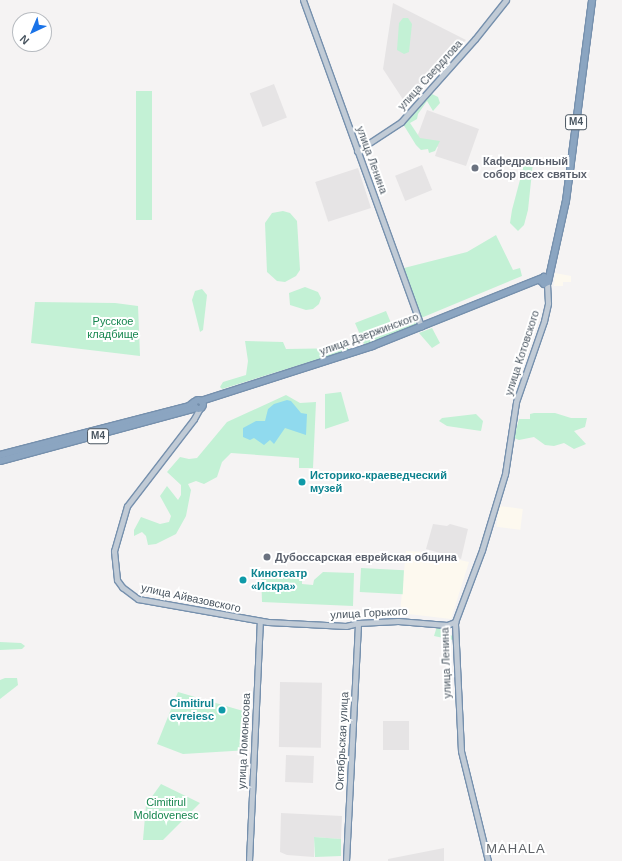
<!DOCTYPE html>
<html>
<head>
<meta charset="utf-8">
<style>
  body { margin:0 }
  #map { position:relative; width:622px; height:861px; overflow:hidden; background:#f5f3f3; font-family:Arial,sans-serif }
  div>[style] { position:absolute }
  .commercial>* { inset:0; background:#fdf9ef; transform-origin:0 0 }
  .education>* { inset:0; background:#e6e4e5; transform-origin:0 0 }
  .green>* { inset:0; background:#c3f1d5; transform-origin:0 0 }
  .water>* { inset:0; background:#90daee }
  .roads { filter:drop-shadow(1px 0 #7690ad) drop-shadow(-1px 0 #7690ad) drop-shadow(0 1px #7690ad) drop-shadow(0 -1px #7690ad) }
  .secondary>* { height:5px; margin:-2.5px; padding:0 2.5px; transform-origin:2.5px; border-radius:2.5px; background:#c1cbd6 }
  .highway>* { height:6px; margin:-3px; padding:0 3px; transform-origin:3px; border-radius:3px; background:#8ba5c1 }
  .highway>.ring { margin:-3px; padding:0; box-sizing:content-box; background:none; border:6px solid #8ba5c1; border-radius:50% }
  .dots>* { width:11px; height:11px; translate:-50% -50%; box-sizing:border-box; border:2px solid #fff; border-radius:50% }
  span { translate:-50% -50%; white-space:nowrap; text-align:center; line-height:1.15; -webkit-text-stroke:4px #fff; paint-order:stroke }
  .shield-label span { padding:1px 3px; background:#fff; border:1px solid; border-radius:3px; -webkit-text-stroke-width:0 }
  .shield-label { font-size:10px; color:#4a5661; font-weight:700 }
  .street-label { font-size:11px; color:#4a5661 }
  .worship-label { font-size:11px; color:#5b616d; font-weight:700 }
  .left { translate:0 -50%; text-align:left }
  .park-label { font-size:11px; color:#17864f }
  .culture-label { font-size:11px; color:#0d838f; font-weight:700 }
  .right { translate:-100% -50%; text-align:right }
  .quarter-label { font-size:13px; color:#5f6368; letter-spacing:1px }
  .north { position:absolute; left:12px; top:12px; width:40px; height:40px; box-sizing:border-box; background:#fff; border:1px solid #b7bbc0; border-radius:50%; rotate:224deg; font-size:11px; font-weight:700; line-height:16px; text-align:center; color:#4a5661 }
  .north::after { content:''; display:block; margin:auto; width:14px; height:18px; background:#1a73e8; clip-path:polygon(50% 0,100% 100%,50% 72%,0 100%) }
</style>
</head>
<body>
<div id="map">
  <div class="commercial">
    <div style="clip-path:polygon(555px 273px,571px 276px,571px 282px,563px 282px,563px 286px,554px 286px)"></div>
    <div style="left:499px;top:506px;width:24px;height:21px;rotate:7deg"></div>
    <div style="clip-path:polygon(406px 551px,423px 552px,469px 562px,451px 619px,400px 613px)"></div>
  </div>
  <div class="education">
    <div style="clip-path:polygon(393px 3px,466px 40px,406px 104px,383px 69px)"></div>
    <div style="left:274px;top:84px;width:36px;height:26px;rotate:69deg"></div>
    <div style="clip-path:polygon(427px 110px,479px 129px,466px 166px,435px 156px,438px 147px,416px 140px)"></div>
    <div style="left:422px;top:165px;width:27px;height:29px;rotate:68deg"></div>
    <div style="left:358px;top:168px;width:42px;height:45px;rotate:72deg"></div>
    <div style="clip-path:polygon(433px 524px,447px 526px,450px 524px,468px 529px,461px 559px,426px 549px)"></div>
    <div style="left:280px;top:682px;width:42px;height:65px;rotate:1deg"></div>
    <div style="left:383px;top:721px;width:26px;height:29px"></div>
    <div style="left:286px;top:755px;width:28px;height:27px;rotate:2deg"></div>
    <div style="clip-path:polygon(281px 813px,342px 816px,341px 839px,314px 837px,314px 857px,287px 855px,280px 852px)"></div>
    <div style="clip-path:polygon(444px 848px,444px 861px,388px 861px,388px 859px)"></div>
  </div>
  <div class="green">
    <div style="clip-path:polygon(403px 18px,408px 18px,412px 24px,409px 52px,404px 54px,397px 50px,399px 23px)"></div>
    <div style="left:136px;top:91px;width:16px;height:129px"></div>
    <div style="clip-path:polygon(430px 93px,438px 97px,440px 103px,433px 111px,427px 101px,418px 114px,417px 119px,410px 123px,420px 138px,440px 141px,435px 151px,429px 153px,428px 149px,421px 150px,416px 145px,403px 124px)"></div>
    <div style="clip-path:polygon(531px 157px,533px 162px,528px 210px,524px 225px,518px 231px,510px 223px,512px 210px,525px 161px)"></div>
    <div style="clip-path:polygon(283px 211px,290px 213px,297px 221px,300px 270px,296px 276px,285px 282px,277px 281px,267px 272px,265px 223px,272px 213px)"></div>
    <div style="clip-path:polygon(496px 235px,513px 270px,520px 268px,522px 276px,421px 318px,404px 268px,467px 252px)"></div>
    <div style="clip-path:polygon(305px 287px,318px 292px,321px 298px,319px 304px,313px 309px,306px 310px,290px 305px,289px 293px)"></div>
    <div style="clip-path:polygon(202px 289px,207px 295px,203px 330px,200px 332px,192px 300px,195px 291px)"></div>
    <div style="clip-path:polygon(35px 302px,115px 303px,138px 306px,140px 356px,31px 343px)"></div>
    <div style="clip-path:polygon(386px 311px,391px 323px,413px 314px,417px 326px,372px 344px,364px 344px,355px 323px)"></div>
    <div style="clip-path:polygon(432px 328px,440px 343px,432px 348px,419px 333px)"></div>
    <div style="clip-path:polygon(245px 341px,283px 342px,286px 349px,348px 348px,348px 350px,222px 389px,220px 387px,223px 382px,246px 375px,248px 361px)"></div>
    <div style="clip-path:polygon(341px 392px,349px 421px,325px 429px,325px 394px)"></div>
    <div style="clip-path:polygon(286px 395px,300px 403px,316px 402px,313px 468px,299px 468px,299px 458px,231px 453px,222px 462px,217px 477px,204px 484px,196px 481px,188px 484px,191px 490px,186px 516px,176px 534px,156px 544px,148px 545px,146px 536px,142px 532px,134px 536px,134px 530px,141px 517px,160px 524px,169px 522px,171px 516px,160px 496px,167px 486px,178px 500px,181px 495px,181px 485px,167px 472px,180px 457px,189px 459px,197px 458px,227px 422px)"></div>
    <div style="clip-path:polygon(555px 413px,571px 418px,587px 418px,585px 427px,574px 431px,586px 444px,574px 449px,564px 443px,554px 446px,545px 445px,534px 437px,519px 440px,514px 438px,519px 419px,530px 419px,530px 414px,534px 413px)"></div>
    <div style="clip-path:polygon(476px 414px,483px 421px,481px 431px,447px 426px,439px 421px,442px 418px)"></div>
    <div style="left:361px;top:568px;width:43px;height:24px;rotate:3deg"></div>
    <div style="clip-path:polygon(292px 570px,302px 578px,302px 584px,313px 585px,314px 580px,323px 572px,354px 573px,353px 606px,262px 602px,261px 572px)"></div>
    <div style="clip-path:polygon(437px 626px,446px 627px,449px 634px,454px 637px,453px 640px,434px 636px)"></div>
    <div style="clip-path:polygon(0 642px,21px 643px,25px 646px,22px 649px,0 650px)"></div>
    <div style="clip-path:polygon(5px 678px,17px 678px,18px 685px,0 699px,0 680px)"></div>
    <div style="clip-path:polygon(178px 692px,250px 713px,249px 750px,183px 754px,157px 744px)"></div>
    <div style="clip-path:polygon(161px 784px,200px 803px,163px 840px,143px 840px,146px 805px)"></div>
    <div style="clip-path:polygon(314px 837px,341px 839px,341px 856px,315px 857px)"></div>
  </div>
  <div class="water">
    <div style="clip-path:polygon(287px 400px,291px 401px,301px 413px,307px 414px,306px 435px,285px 428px,274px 444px,270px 440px,264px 445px,254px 438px,250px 440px,243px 437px,243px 428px,256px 421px,265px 421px,268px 409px,274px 404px)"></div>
  </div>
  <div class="roads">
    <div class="secondary">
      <div style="left:303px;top:0;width:347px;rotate:70.1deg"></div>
      <div style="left:357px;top:151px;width:53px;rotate:-33.4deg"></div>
      <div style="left:401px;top:122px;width:111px;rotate:-48.3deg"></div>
      <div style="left:475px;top:39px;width:50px;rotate:-51.5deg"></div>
      <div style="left:200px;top:408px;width:13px;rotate:119deg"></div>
      <div style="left:194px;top:419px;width:110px;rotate:127.6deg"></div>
      <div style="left:127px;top:506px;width:47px;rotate:106.1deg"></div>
      <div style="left:114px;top:551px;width:29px;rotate:84deg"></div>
      <div style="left:117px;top:580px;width:9px;rotate:54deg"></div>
      <div style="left:122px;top:587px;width:20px;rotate:37deg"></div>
      <div style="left:138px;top:599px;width:132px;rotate:10deg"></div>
      <div style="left:268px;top:622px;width:78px;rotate:2.9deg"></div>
      <div style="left:346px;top:626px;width:12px;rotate:-14deg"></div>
      <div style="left:358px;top:623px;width:40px;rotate:-2.9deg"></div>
      <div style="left:398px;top:621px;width:49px;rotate:4.7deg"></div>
      <div style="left:447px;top:625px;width:9px;rotate:-21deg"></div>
      <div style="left:249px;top:861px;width:239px;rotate:-87.4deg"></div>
      <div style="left:346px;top:861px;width:238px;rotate:-87.1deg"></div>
      <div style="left:488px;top:861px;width:113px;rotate:-103.8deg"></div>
      <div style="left:461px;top:751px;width:129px;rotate:-92.7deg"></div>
      <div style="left:455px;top:622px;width:77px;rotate:-69.4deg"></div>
      <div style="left:482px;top:550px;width:79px;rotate:-73.2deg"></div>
      <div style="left:505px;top:474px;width:73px;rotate:-81.3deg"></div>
      <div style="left:516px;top:402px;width:86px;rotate:-70.9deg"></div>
      <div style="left:544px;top:321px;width:18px;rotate:-77deg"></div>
      <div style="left:548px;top:303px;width:20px;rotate:-93deg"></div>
    </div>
    <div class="highway">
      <div style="left:548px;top:280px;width:5px;rotate:-143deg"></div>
      <div style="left:544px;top:277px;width:5px;rotate:127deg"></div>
      <div style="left:541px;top:281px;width:4px;rotate:45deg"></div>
      <div style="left:544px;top:284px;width:4px;rotate:-27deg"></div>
      <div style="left:548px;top:282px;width:83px;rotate:-77.5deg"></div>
      <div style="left:566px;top:201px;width:203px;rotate:-82.6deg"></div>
      <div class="ring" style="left:193.5px;top:399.5px;width:3px;height:3px"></div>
      <div style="left:201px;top:401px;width:180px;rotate:-17.8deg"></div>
      <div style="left:372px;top:346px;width:183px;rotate:-21.8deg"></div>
      <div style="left:0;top:455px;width:195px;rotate:-14.5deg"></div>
      <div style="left:189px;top:406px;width:6px;rotate:-39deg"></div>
      <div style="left:0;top:461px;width:203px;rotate:-15.1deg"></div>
    </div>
  </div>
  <div class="dots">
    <div style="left:475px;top:168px;background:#6b7280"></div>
    <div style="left:302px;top:482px;background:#0f9aa8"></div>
    <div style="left:267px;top:557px;background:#6b7280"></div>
    <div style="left:243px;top:580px;background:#0f9aa8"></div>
    <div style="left:222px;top:710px;background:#0f9aa8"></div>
  </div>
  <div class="shield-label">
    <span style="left:576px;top:122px">M4</span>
    <span style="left:98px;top:436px">M4</span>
  </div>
  <div class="street-label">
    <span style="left:430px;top:75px;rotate:-48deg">улица Свердлова</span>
    <span style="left:372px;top:160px;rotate:70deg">улица Ленина</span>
    <span style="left:369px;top:334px;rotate:-20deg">улица Дзержинского</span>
    <span style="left:522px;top:353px;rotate:-72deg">улица Котовского</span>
    <span style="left:191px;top:598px;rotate:12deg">улица Айвазовского</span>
    <span style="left:369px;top:613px;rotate:-3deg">улица Горького</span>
    <span style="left:446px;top:663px;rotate:-92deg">улица Ленина</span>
    <span style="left:244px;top:741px;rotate:-87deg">улица Ломоносова</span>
    <span style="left:342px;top:741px;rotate:-87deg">Октябрьская улица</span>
  </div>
  <div class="worship-label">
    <span class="left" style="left:483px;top:168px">Кафедральный<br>собор всех святых</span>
    <span class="left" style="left:275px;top:557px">Дубоссарская еврейская община</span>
  </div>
  <div class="park-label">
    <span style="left:113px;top:328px">Русское<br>кладбище</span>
    <span style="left:166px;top:809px">Cimitirul<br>Moldovenesc</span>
  </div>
  <div class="culture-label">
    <span class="left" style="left:310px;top:482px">Историко-краеведческий<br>музей</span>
    <span class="left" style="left:251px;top:580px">Кинотеатр<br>«Искра»</span>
    <span class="right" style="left:214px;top:710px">Cimitirul<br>evreiesc</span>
  </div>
  <div class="quarter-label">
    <span style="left:516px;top:849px">MAHALA</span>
  </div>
  <div class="north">N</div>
</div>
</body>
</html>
